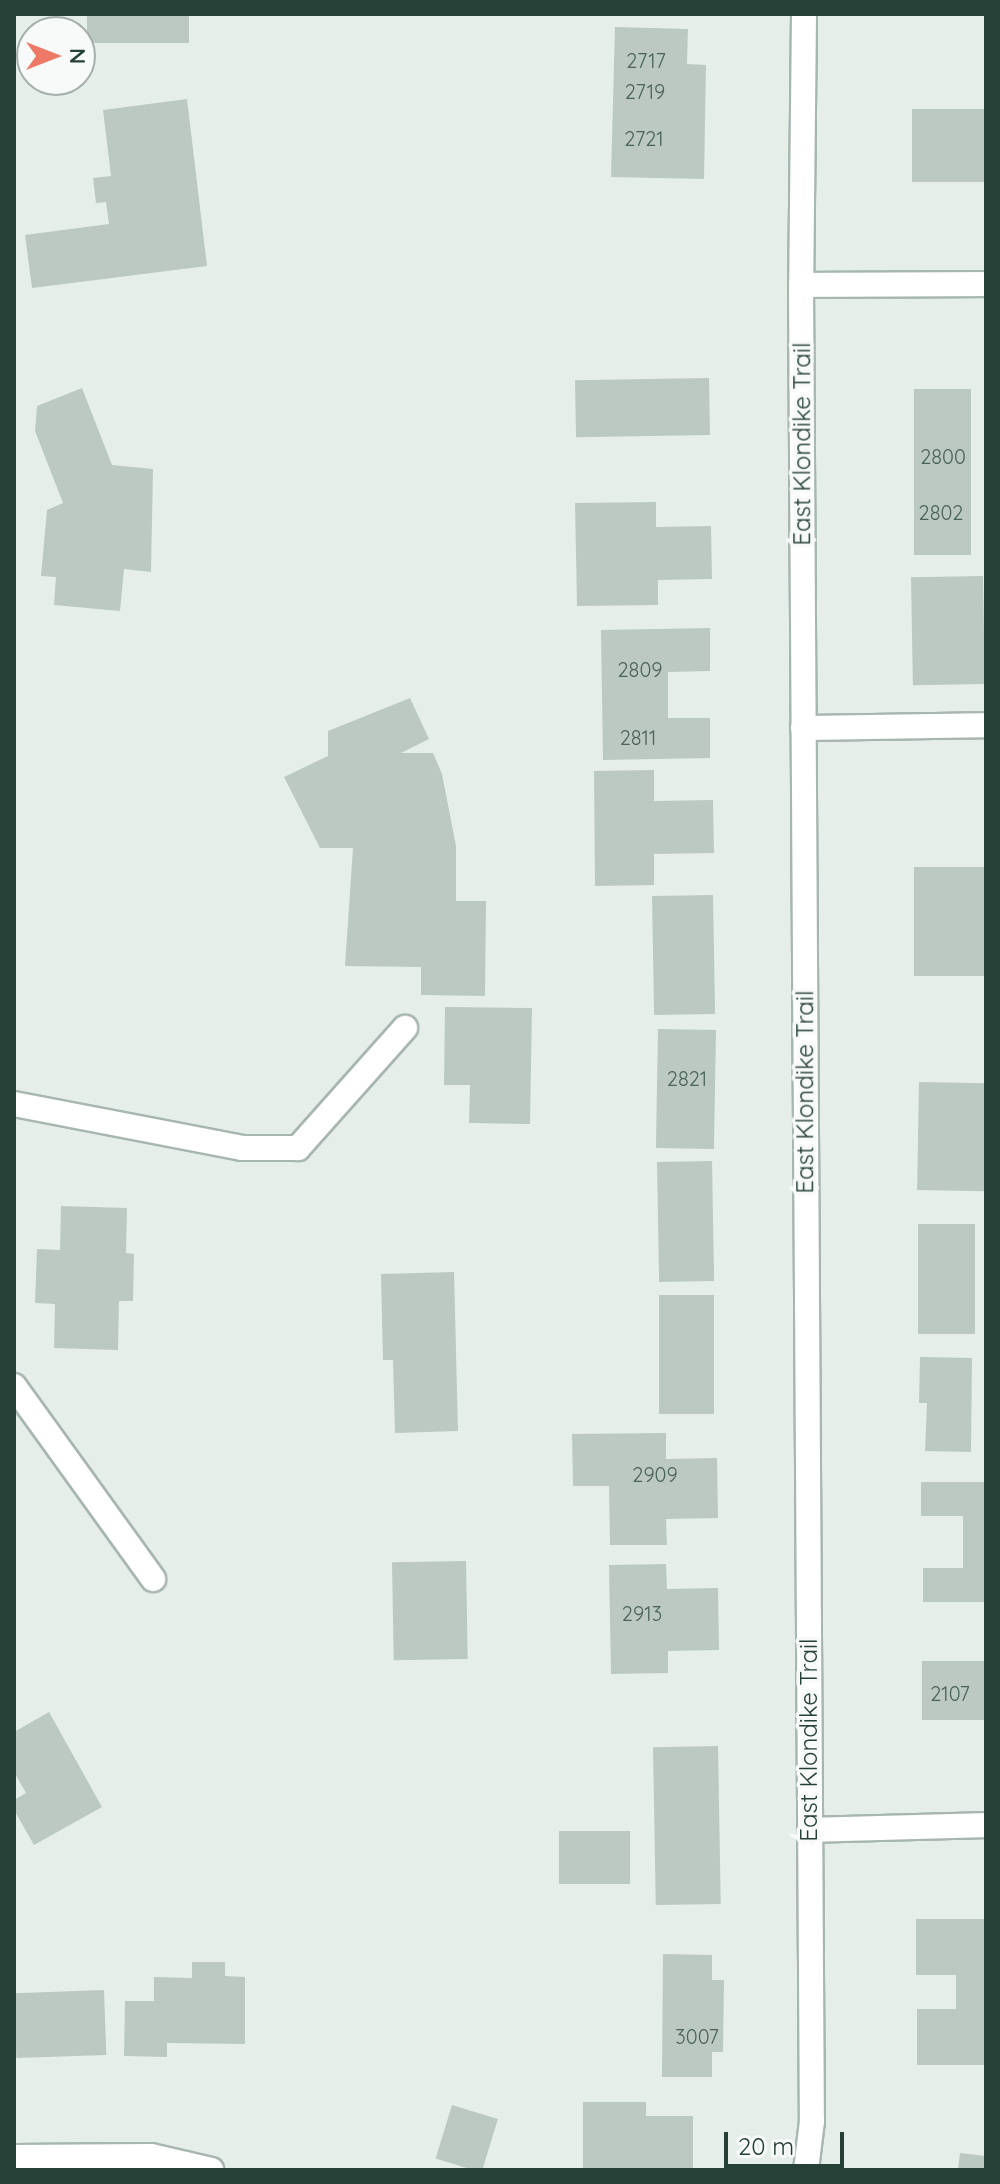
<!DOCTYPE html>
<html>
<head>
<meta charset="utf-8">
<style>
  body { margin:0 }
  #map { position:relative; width:1000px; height:2184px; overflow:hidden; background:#e6eeea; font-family:Quicksand,sans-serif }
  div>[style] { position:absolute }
  .building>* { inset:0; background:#bbc9c2; transform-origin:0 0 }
  .roads { filter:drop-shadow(2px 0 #a8b6b0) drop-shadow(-2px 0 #a8b6b0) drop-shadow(0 2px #a8b6b0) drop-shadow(0 -2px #a8b6b0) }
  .minor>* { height:24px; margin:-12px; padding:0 12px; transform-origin:12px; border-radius:12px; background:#fff }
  span { translate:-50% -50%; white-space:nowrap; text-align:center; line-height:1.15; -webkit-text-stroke:7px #f7faf8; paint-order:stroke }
  .number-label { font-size:20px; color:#4a6259 }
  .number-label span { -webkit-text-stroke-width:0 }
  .street-label { font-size:24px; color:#254036 }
  .frame { position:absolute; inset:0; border:16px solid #254036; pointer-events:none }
  .north { position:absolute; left:16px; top:16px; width:80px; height:80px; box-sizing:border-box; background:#f7faf8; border:2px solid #a3b0aa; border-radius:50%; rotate:90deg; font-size:22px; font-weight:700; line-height:32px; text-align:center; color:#254036 }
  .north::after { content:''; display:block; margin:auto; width:28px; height:36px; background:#ec7a66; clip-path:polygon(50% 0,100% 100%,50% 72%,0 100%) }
  .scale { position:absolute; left:724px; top:2132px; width:120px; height:36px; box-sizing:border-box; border:4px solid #254036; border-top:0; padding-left:10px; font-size:24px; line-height:28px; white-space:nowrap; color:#254036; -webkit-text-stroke:6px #f7faf8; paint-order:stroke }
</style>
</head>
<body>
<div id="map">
  <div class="building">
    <div style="left:87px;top:14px;width:102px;height:29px"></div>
    <div style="clip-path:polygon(615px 27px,688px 29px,687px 64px,706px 65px,704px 179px,611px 177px)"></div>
    <div style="clip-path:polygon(187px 99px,207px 266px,32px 288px,25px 235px,109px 224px,106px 202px,96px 203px,93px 178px,111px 176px,103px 110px)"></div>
    <div style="left:912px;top:109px;width:74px;height:73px"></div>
    <div style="left:709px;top:378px;width:57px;height:134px;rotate:89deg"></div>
    <div style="clip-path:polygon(82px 388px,112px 465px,153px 469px,151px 572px,124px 569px,120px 611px,54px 605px,56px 577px,41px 576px,47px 510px,63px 503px,35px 431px,37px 406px)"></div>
    <div style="left:914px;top:389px;width:57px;height:166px"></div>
    <div style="clip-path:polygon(656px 502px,656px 527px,711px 526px,712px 579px,658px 580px,658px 605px,577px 606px,575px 503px)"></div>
    <div style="left:983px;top:576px;width:108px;height:72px;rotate:89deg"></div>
    <div style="clip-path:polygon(710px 628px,710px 671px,668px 672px,668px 718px,710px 718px,710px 758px,603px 760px,601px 630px)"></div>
    <div style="clip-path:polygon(410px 698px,429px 739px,401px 753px,433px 753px,442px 774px,456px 846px,456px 901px,486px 901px,485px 996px,421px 995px,421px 967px,345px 966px,353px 848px,320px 848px,284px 777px,328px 756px,328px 731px)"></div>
    <div style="clip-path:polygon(654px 770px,654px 801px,713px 800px,714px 853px,654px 854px,654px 885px,595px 886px,594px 771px)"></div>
    <div style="left:986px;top:867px;width:109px;height:72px;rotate:90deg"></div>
    <div style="left:713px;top:895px;width:119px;height:61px;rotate:89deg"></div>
    <div style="clip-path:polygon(445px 1007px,532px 1008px,530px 1124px,469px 1123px,470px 1085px,444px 1085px)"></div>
    <div style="left:658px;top:1029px;width:58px;height:119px;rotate:1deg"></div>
    <div style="left:919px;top:1082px;width:67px;height:108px;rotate:1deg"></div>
    <div style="left:712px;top:1161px;width:120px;height:55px;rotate:89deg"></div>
    <div style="clip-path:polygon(61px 1206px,127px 1208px,126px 1253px,134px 1254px,133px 1301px,119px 1301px,118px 1350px,54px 1348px,55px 1304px,35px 1303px,37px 1249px,60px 1250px)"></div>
    <div style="left:918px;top:1224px;width:57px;height:110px"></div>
    <div style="clip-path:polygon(454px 1272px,458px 1431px,395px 1433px,393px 1360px,383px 1360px,381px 1274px)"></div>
    <div style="left:714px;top:1295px;width:119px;height:55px;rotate:90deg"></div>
    <div style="clip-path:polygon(920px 1357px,972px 1358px,971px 1452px,925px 1451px,927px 1403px,919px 1403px)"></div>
    <div style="clip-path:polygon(666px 1433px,666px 1459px,717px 1458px,718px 1518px,666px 1519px,667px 1545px,610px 1545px,609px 1486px,573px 1486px,572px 1434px)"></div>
    <div style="clip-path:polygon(921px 1482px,986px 1482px,986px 1602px,923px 1602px,923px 1568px,963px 1568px,963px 1516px,921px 1516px)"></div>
    <div style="left:466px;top:1561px;width:98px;height:74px;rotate:89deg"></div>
    <div style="clip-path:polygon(666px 1564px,667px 1589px,718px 1588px,719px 1650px,668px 1651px,668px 1673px,611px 1674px,609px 1565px)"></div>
    <div style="left:922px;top:1661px;width:64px;height:59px"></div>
    <div style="clip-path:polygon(49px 1712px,102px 1807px,34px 1845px,14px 1810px,14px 1800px,26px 1793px,14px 1772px,14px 1732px)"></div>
    <div style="left:718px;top:1746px;width:158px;height:65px;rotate:89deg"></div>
    <div style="left:630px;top:1831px;width:53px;height:71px;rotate:90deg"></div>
    <div style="clip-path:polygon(916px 1919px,986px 1919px,986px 2065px,917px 2065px,917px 2009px,956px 2009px,956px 1975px,916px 1975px)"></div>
    <div style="clip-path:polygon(663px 1954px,712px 1955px,712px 1980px,724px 1980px,723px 2052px,712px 2052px,712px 2077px,662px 2077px)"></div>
    <div style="clip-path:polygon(192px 1962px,225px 1962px,225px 1976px,245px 1977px,245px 2044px,167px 2043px,167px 2057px,124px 2056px,125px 2001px,154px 2001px,154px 1977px,192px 1978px)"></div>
    <div style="left:104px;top:1990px;width:65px;height:90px;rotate:88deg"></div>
    <div style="clip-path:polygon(583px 2102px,646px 2102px,646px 2116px,693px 2116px,693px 2169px,583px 2170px)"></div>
    <div style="left:452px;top:2105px;width:48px;height:56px;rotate:17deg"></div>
    <div style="clip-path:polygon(960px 2153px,986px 2156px,986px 2170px,958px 2170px)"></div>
  </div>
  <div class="roads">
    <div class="minor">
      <div style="left:804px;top:14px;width:271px;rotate:90.6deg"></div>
      <div style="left:801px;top:285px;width:1836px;rotate:89.66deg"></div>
      <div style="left:812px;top:2121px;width:49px;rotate:97deg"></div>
      <div style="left:801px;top:285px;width:185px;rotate:-0.3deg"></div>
      <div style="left:803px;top:728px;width:183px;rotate:-0.9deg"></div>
      <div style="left:14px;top:1104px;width:232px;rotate:10.9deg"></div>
      <div style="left:242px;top:1148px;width:56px"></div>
      <div style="left:298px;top:1148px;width:161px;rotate:-48.3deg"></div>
      <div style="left:14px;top:1386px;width:238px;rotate:54.2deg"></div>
      <div style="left:810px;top:1830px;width:176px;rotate:-1.6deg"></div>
      <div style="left:14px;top:2157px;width:137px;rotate:-0.4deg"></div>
      <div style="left:151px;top:2156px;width:62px;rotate:13.1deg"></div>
    </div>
  </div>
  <div class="number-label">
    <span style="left:646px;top:60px">2717</span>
    <span style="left:645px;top:91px">2719</span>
    <span style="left:644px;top:138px">2721</span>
    <span style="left:943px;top:456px">2800</span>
    <span style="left:941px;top:512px">2802</span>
    <span style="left:640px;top:669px">2809</span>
    <span style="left:638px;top:737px">2811</span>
    <span style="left:687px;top:1078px">2821</span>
    <span style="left:655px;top:1474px">2909</span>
    <span style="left:642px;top:1613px">2913</span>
    <span style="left:950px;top:1693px">2107</span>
    <span style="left:697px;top:2036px">3007</span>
  </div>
  <div class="street-label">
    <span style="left:802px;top:444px;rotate:-90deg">East Klondike Trail</span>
    <span style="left:805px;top:1092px;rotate:-90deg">East Klondike Trail</span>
    <span style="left:809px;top:1740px;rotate:-90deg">East Klondike Trail</span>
  </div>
  <div class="frame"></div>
  <div class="north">N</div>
  <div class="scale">20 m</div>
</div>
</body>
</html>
